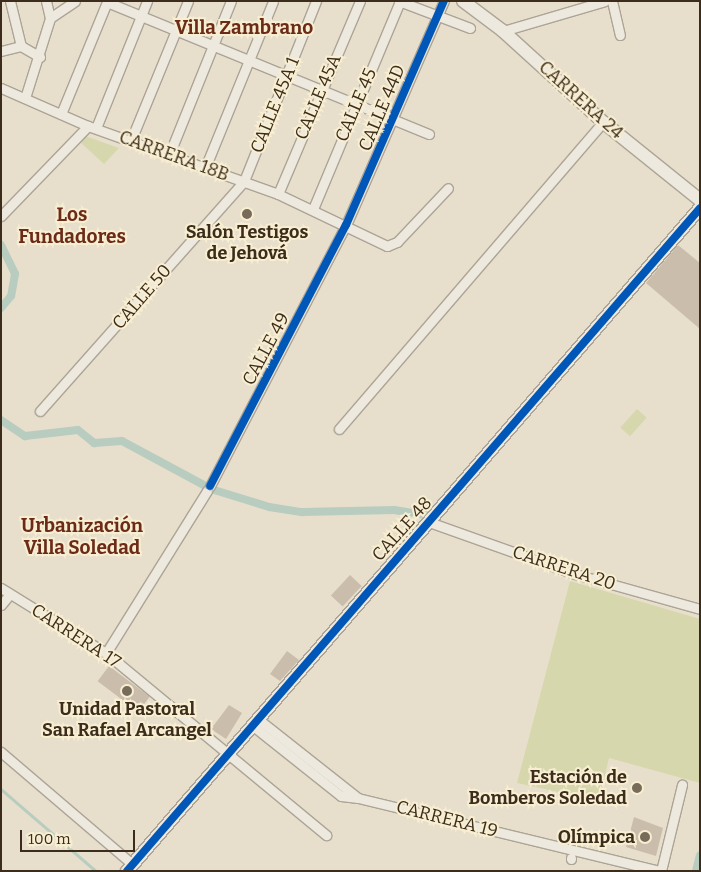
<!DOCTYPE html>
<html>
<head>
<meta charset="utf-8">
<style>
  body { margin:0 }
  #map { position:relative; width:701px; height:872px; overflow:hidden; background:#e7dfcc; font-family:Bitter,serif }
  div>[style] { position:absolute }
  .green>* { inset:0; background:#d6d7ad; transform-origin:0 0 }
  .stream>* { height:2.5px; margin:-1.25px; padding:0 1.25px; transform-origin:1.25px; border-radius:1.25px; background:#b8ccc0 }
  .canal>* { height:8px; margin:-4px; padding:0 4px; transform-origin:4px; border-radius:4px; background:#b8ccc0 }
  .building>* { inset:0; background:#cbbdac; transform-origin:0 0 }
  .roads { filter:drop-shadow(1px 0 #aca496) drop-shadow(-1px 0 #aca496) drop-shadow(0 1px #aca496) drop-shadow(0 -1px #aca496) }
  .street>* { height:9px; margin:-4.5px; padding:0 4.5px; transform-origin:4.5px; border-radius:4.5px; background:#eee9de }
  .secondary>* { height:12px; margin:-6px; padding:0 6px; transform-origin:6px; border-radius:6px; background:#eee9de }
  .cycleway>* { height:8px; margin:-4px; padding:0 4px; transform-origin:4px; border-radius:4px; background:#0057b8 }
  .dots>* { width:14px; height:14px; translate:-50% -50%; box-sizing:border-box; border:2px solid #f8eed1; border-radius:50% }
  span { translate:-50% -50%; white-space:nowrap; text-align:center; line-height:1.15; -webkit-text-stroke:4px #f8eed1; paint-order:stroke }
  .street-label { font-size:18px; color:#3b2c1c }
  .poi-label { font-size:18px; color:#3b2c1c; font-weight:700 }
  .right { translate:-100% -50%; text-align:right }
  .neighbourhood-label { font-size:19px; color:#6b2b18; font-weight:700 }
  .frame { position:absolute; inset:0; border:2px solid #3b2c1c; pointer-events:none }
  .scale { position:absolute; left:20px; top:830px; width:115px; height:22px; box-sizing:border-box; border:2px solid #3b2c1c; border-top:0; padding-left:6px; font-size:15px; line-height:18px; white-space:nowrap; color:#3b2c1c; -webkit-text-stroke:4px #f8eed1; paint-order:stroke }
</style>
</head>
<body>
<div id="map">
  <div class="green">
    <div style="clip-path:polygon(85px 136px,119px 148px,104px 164px,80px 142px)"></div>
    <div style="left:637px;top:409px;width:13px;height:25px;rotate:42deg"></div>
    <div style="clip-path:polygon(570px 581px,700px 619px,700px 783px,609px 758px,599px 801px,517px 783px)"></div>
  </div>
  <div class="stream">
    <div style="left:1px;top:789px;width:125px;rotate:40.8deg"></div>
  </div>
  <div class="canal">
    <div style="left:1px;top:245px;width:32px;rotate:64deg"></div>
    <div style="left:15px;top:274px;width:22px;rotate:100deg"></div>
    <div style="left:11px;top:296px;width:16px;rotate:130deg"></div>
    <div style="left:1px;top:420px;width:29px;rotate:34deg"></div>
    <div style="left:25px;top:436px;width:53px;rotate:-6.5deg"></div>
    <div style="left:78px;top:430px;width:21px;rotate:39deg"></div>
    <div style="left:94px;top:443px;width:28px;rotate:-4deg"></div>
    <div style="left:122px;top:441px;width:101px;rotate:28.3deg"></div>
    <div style="left:211px;top:489px;width:61px;rotate:17.2deg"></div>
    <div style="left:269px;top:507px;width:33px;rotate:9deg"></div>
    <div style="left:302px;top:512px;width:92px;rotate:-1.2deg"></div>
    <div style="left:394px;top:510px;width:32px;rotate:9deg"></div>
    <div style="left:696px;top:871px;width:16px;rotate:-76deg"></div>
  </div>
  <div class="building">
    <div style="clip-path:polygon(678px 245px,700px 263px,700px 329px,646px 283px)"></div>
    <div style="left:350px;top:575px;width:16px;height:28px;rotate:43deg"></div>
    <div style="clip-path:polygon(287px 651px,299px 660px,280px 681px,270px 674px)"></div>
    <div style="left:109px;top:666px;width:51px;height:19px;rotate:37deg"></div>
    <div style="clip-path:polygon(229px 705px,242px 713px,226px 739px,211px 729px)"></div>
    <div style="clip-path:polygon(634px 817px,663px 828px,656px 856px,626px 847px)"></div>
  </div>
  <div class="roads">
    <div class="street">
      <div style="left:10px;top:1px;width:46px;rotate:76.3deg"></div>
      <div style="left:21px;top:46px;width:22px;rotate:30deg"></div>
      <div style="left:46px;top:1px;width:17px;rotate:77deg"></div>
      <div style="left:399px;top:1px;width:76px;rotate:20.8deg"></div>
      <div style="left:612px;top:1px;width:35px;rotate:77deg"></div>
      <div style="left:503px;top:31px;width:106px;rotate:-16.4deg"></div>
      <div style="left:1px;top:51px;width:21px;rotate:-14deg"></div>
      <div style="left:1px;top:88px;width:95px;rotate:23.6deg"></div>
      <div style="left:88px;top:126px;width:202px;rotate:19.7deg"></div>
      <div style="left:278px;top:194px;width:121px;rotate:25.5deg"></div>
      <div style="left:387px;top:246px;width:11px;rotate:-22deg"></div>
      <div style="left:397px;top:242px;width:74px;rotate:-46.6deg"></div>
      <div style="left:25px;top:98px;width:84px;rotate:-72.6deg"></div>
      <div style="left:50px;top:18px;width:30px;rotate:-34deg"></div>
      <div style="left:61px;top:114px;width:121px;rotate:-67.7deg"></div>
      <div style="left:107px;top:2px;width:348px;rotate:22.3deg"></div>
      <div style="left:96px;top:128px;width:137px;rotate:-68.1deg"></div>
      <div style="left:131px;top:140px;width:150px;rotate:-67.7deg"></div>
      <div style="left:169px;top:155px;width:166px;rotate:-68.1deg"></div>
      <div style="left:205px;top:168px;width:180px;rotate:-67.8deg"></div>
      <div style="left:278px;top:194px;width:210px;rotate:-67deg"></div>
      <div style="left:313px;top:209px;width:225px;rotate:-67.3deg"></div>
      <div style="left:1px;top:216px;width:125px;rotate:-46deg"></div>
      <div style="left:40px;top:411px;width:307px;rotate:-48.4deg"></div>
      <div style="left:244px;top:181px;width:194px;rotate:-68.2deg"></div>
      <div style="left:339px;top:429px;width:405px;rotate:-49.3deg"></div>
      <div style="left:210px;top:486px;width:294px;rotate:-62.5deg"></div>
      <div style="left:346px;top:225px;width:244px;rotate:-66.4deg"></div>
      <div style="left:429px;top:522px;width:155px;rotate:19.6deg"></div>
      <div style="left:575px;top:574px;width:130px;rotate:15.6deg"></div>
      <div style="left:1px;top:588px;width:123px;rotate:31.8deg"></div>
      <div style="left:106px;top:653px;width:286px;rotate:39.6deg"></div>
      <div style="left:1px;top:605px;width:14px;rotate:-51deg"></div>
      <div style="left:106px;top:653px;width:191px;rotate:-58.1deg"></div>
      <div style="left:258px;top:719px;width:127px;rotate:38.3deg"></div>
      <div style="left:358px;top:798px;width:311px;rotate:13.6deg"></div>
      <div style="left:253px;top:726px;width:112px;rotate:38.5deg"></div>
      <div style="left:341px;top:796px;width:17px;rotate:7deg"></div>
      <div style="left:1px;top:752px;width:172px;rotate:40.5deg"></div>
      <div style="left:571px;top:859px;width:1px;rotate:-90deg"></div>
      <div style="left:661px;top:871px;width:89px;rotate:-76.3deg"></div>
    </div>
    <div class="secondary">
      <div style="left:463px;top:1px;width:50px;rotate:36.9deg"></div>
      <div style="left:503px;top:31px;width:135px;rotate:42.3deg"></div>
      <div style="left:603px;top:122px;width:124px;rotate:38.8deg"></div>
      <div style="left:127px;top:871px;width:876px;rotate:-49.16deg"></div>
    </div>
  </div>
  <div class="cycleway">
    <div style="left:210px;top:486px;width:294px;rotate:-62.5deg"></div>
    <div style="left:346px;top:225px;width:244px;rotate:-66.4deg"></div>
    <div style="left:127px;top:871px;width:876px;rotate:-49.16deg"></div>
  </div>
  <div class="dots">
    <div style="left:247px;top:214px;background:#776b5a"></div>
    <div style="left:127px;top:691px;background:#776b5a"></div>
    <div style="left:637px;top:788px;background:#776b5a"></div>
    <div style="left:645px;top:837px;background:#776b5a"></div>
  </div>
  <div class="street-label">
    <span style="left:318px;top:97px;rotate:-67deg">CALLE 45A</span>
    <span style="left:581px;top:100px;rotate:42deg">CARRERA 24</span>
    <span style="left:275px;top:105px;rotate:-68deg">CALLE 45A 1</span>
    <span style="left:356px;top:105px;rotate:-67deg">CALLE 45</span>
    <span style="left:382px;top:108px;rotate:-67deg">CALLE 44D</span>
    <span style="left:174px;top:156px;rotate:20deg">CARRERA 18B</span>
    <span style="left:142px;top:297px;rotate:-49deg">CALLE 50</span>
    <span style="left:266px;top:349px;rotate:-62deg">CALLE 49</span>
    <span style="left:402px;top:529px;rotate:-48deg">CALLE 48</span>
    <span style="left:564px;top:568px;rotate:18deg">CARRERA 20</span>
    <span style="left:76px;top:636px;rotate:33deg">CARRERA 17</span>
    <span style="left:447px;top:819px;rotate:14deg">CARRERA 19</span>
  </div>
  <div class="poi-label">
    <span style="left:247px;top:243px">Salón Testigos<br>de Jehová</span>
    <span style="left:127px;top:720px">Unidad Pastoral<br>San Rafael Arcangel</span>
    <span class="right" style="left:627px;top:788px">Estación de<br>Bomberos Soledad</span>
    <span class="right" style="left:635px;top:837px">Olímpica</span>
  </div>
  <div class="neighbourhood-label">
    <span style="left:244px;top:28px">Villa Zambrano</span>
    <span style="left:72px;top:226px">Los<br>Fundadores</span>
    <span style="left:82px;top:537px">Urbanización<br>Villa Soledad</span>
  </div>
  <div class="frame"></div>
  <div class="scale">100 m</div>
</div>
</body>
</html>
